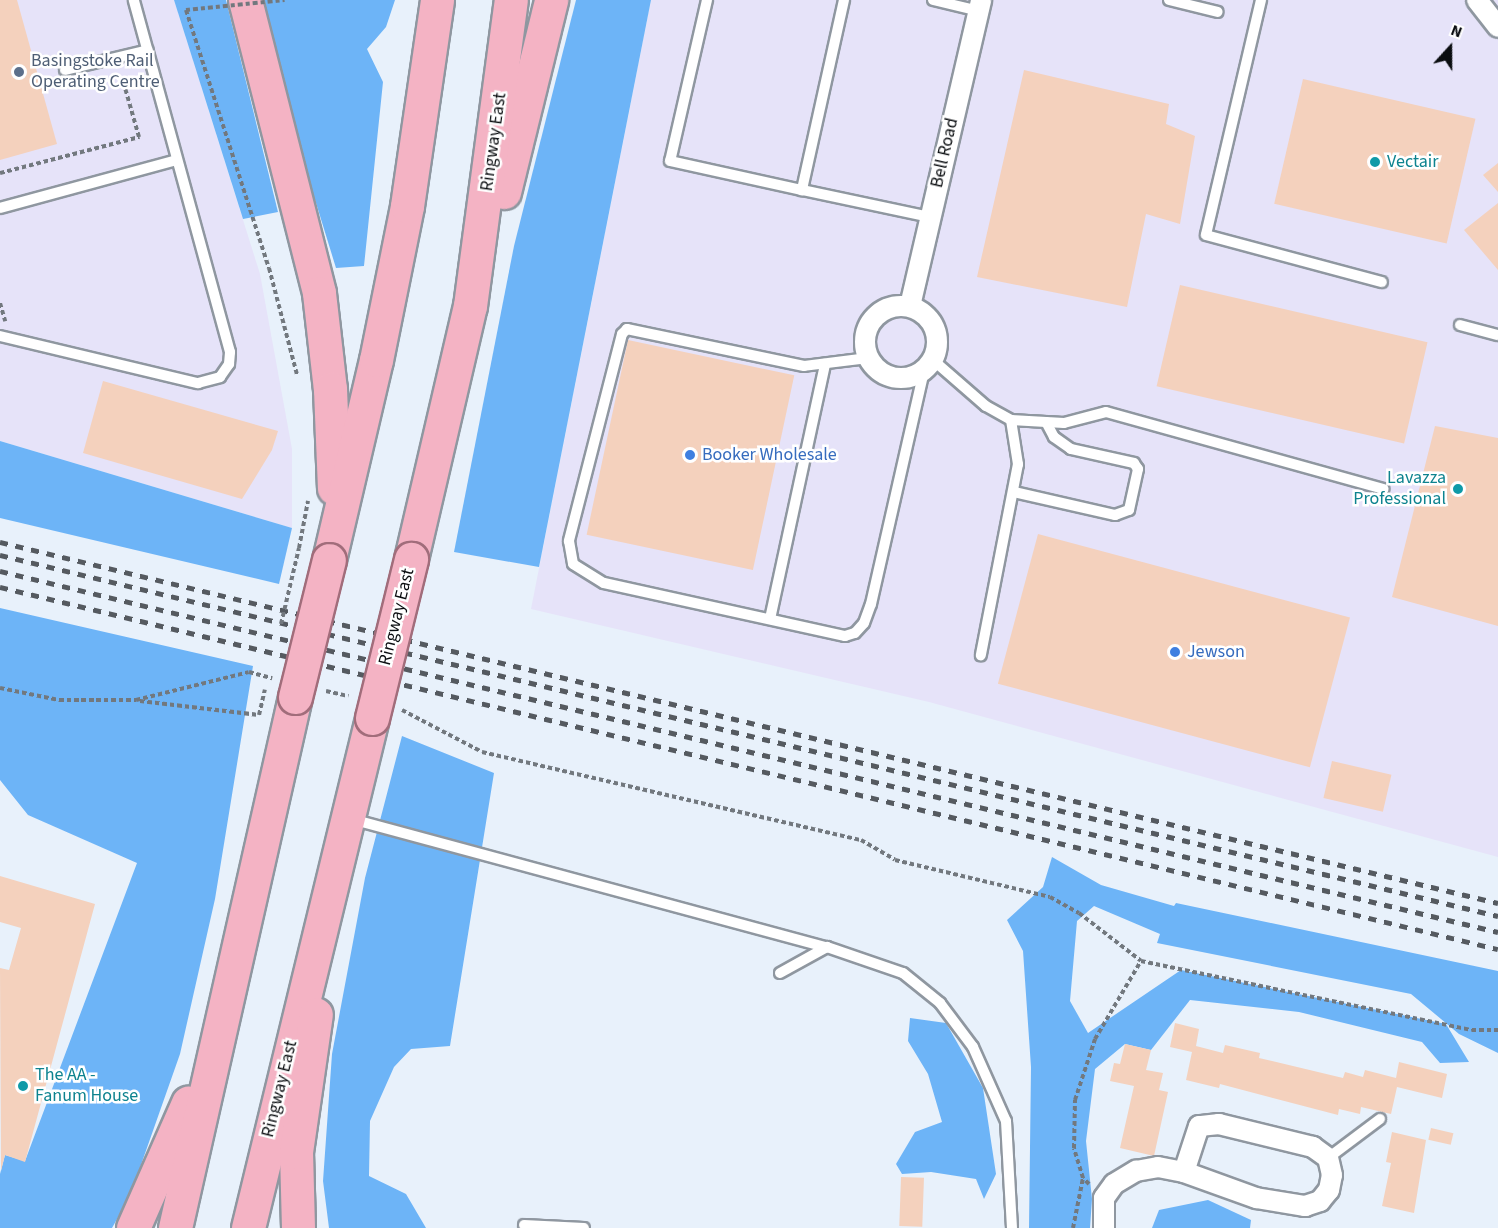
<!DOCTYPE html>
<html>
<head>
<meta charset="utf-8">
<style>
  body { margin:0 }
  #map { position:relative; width:1498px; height:1228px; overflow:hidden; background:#e8f1fb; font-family:"Source Sans 3",sans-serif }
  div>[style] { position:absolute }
  .industrial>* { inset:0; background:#e6e3f9 }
  .forest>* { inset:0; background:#6db4f7 }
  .building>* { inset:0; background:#f4d1bd; transform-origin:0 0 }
  .path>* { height:4px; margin-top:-2px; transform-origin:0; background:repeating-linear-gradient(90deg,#72787e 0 4.5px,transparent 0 7.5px) }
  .roads { filter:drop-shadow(2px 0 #8f97a0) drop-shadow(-2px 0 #8f97a0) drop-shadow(0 2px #8f97a0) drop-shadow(0 -2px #8f97a0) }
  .service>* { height:10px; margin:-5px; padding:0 5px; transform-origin:5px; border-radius:5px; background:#fff }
  .minor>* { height:20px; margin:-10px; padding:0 10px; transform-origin:10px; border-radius:10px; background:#fff }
  .minor>.ring { margin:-10px; padding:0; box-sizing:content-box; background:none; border:20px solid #fff; border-radius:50% }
  .trunk>* { height:33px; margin:-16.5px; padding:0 16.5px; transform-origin:16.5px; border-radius:16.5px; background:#f4b3c4 }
  .rail>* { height:4.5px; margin-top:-2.25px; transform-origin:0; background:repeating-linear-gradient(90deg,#555a60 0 8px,transparent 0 16px) }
  .path-bridge>* { height:4px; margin-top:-2px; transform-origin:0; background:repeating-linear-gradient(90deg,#72787e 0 4.5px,transparent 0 7.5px) }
  .bridges { filter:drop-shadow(2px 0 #a16d7b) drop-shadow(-2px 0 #a16d7b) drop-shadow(0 2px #a16d7b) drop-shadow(0 -2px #a16d7b) }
  .trunk-bridge>* { height:33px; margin:-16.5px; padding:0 16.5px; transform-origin:16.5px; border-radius:16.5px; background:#f4b3c4 }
  .dots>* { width:16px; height:16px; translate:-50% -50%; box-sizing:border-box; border:3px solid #fff; border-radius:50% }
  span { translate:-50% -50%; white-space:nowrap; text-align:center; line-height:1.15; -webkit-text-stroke:5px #fff; paint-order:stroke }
  .service-label { font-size:18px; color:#4e5e75 }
  .left { translate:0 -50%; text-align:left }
  .street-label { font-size:18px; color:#0a0d10 }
  .culture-label { font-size:18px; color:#0d838f }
  .right { translate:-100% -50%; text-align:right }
  .shop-label { font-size:18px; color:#366cbe }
  .north { position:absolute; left:1420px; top:18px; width:60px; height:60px; -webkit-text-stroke:4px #fff; paint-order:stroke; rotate:21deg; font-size:16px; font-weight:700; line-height:24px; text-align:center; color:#0a0d10 }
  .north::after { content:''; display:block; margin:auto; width:21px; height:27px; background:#0a0d10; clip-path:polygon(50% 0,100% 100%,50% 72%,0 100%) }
</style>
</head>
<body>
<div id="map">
  <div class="industrial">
    <div style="clip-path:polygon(0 0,174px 0,260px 274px,292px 449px,292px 528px,0 441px)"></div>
    <div style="clip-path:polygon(651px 0,1498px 0,1498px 857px,929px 702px,531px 609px)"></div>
  </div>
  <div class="forest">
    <div style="clip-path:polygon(174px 0,226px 0,278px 212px,243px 219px)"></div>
    <div style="clip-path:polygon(260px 0,395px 0,386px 27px,367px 49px,383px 82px,364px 266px,336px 268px,277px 76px)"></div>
    <div style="clip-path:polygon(576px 0,651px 0,539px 567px,454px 552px,514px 246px)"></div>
    <div style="clip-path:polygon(0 441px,292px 528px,279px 584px,0 518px)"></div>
    <div style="clip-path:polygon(0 608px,253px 666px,215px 899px,180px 1054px,130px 1196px,112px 1228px,0 1228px,0 1174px,5px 1155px,25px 1161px,137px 863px,28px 815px,0 780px)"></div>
    <div style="clip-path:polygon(402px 736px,494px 773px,450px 1046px,411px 1049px,394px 1067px,370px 1121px,369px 1176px,406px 1194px,426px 1228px,329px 1228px,323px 1181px,332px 1054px,365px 878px)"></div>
    <div style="clip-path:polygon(1052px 857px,1101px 885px,1174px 906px,1176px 903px,1498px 971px,1498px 1053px,1459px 1034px,1411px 994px,1157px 943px,1160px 934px,1094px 906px,1077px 921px,1070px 1001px,1088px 1033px,1181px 970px,1446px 1024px,1469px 1062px,1440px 1063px,1422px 1042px,1299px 1012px,1190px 1000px,1151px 1050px,1125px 1044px,1095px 1069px,1086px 1141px,1092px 1199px,1090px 1228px,1029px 1228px,1031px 1067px,1023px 951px,1007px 920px,1043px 887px)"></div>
    <div style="clip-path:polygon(910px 1018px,946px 1023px,983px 1088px,996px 1174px,984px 1199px,976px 1179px,931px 1172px,902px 1174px,896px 1164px,915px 1132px,942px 1122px,928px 1074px,908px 1041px)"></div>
    <div style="clip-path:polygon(1208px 1200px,1251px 1220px,1250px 1228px,1152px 1228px,1159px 1210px)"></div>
  </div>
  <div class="building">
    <div style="clip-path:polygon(0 0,17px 0,57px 144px,0 160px)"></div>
    <div style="clip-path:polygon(1024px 70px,1169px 104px,1166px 124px,1195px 136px,1180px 224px,1146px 214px,1127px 307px,977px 277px)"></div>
    <div style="left:1303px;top:79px;width:177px;height:128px;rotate:13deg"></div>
    <div style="clip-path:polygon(1498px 163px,1498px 192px,1483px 175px)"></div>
    <div style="clip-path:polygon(1498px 203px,1498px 270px,1464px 230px)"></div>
    <div style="left:1180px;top:285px;width:254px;height:104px;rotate:13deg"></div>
    <div style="left:628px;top:340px;width:170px;height:199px;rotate:12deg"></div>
    <div style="clip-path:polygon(103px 381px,278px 431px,272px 450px,242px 499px,83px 453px)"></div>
    <div style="clip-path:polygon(1435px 426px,1498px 438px,1498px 626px,1392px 597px)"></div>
    <div style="left:1038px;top:534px;width:323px;height:155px;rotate:15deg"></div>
    <div style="left:1332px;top:761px;width:61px;height:38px;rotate:13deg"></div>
    <div style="clip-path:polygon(0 876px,95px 904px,25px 1162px,5px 1155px,1px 1171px,0 968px,9px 970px,21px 928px,0 922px)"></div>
    <div style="clip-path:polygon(1175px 1023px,1199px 1029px,1196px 1046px,1223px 1053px,1225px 1045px,1260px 1053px,1259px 1058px,1343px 1078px,1345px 1072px,1363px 1077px,1365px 1070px,1396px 1078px,1399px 1062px,1447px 1074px,1442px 1098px,1397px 1087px,1391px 1114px,1361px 1107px,1360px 1114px,1339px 1109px,1338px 1115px,1220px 1084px,1219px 1088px,1186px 1080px,1192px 1052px,1170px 1047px)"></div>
    <div style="clip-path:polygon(1125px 1044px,1151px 1050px,1146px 1070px,1163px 1073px,1159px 1090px,1168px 1092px,1154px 1156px,1120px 1148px,1134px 1086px,1110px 1081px,1114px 1063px,1120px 1064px)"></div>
    <div style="left:1431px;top:1128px;width:23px;height:12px;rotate:13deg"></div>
    <div style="clip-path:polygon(1392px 1132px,1426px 1140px,1414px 1213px,1382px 1206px,1391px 1163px,1386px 1162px)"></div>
    <div style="left:901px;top:1177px;width:23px;height:49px;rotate:2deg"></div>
  </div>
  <div class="path">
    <div style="left:186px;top:10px;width:271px;rotate:72.2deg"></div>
    <div style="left:269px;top:268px;width:111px;rotate:75.3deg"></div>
    <div style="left:0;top:173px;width:144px;rotate:-14.5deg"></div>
    <div style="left:139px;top:137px;width:58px;rotate:-105.9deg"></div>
    <div style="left:0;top:303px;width:19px;rotate:74deg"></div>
    <div style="left:299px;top:548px;width:48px;rotate:-79.2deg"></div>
    <div style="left:0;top:688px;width:60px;rotate:11.5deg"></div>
    <div style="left:59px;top:700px;width:77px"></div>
    <div style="left:136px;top:700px;width:116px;rotate:-13.9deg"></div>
    <div style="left:249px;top:672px;width:24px;rotate:15deg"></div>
    <div style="left:326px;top:691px;width:23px;rotate:13deg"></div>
    <div style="left:140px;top:701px;width:120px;rotate:6.7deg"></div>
    <div style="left:402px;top:710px;width:90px;rotate:27.7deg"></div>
    <div style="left:482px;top:752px;width:389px;rotate:13.1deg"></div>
    <div style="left:861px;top:840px;width:39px;rotate:30deg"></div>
    <div style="left:895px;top:860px;width:159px;rotate:13.4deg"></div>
    <div style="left:1050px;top:897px;width:33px;rotate:29deg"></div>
    <div style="left:1079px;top:913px;width:78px;rotate:37.7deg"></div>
    <div style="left:1141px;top:961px;width:338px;rotate:11.8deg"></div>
    <div style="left:1472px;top:1030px;width:26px"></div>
    <div style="left:1089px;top:1184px;width:8px;rotate:-135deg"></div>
    <div style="left:1083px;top:1178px;width:31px;rotate:-107deg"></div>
    <div style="left:1074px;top:1148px;width:48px;rotate:-88.8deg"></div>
    <div style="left:1075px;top:1100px;width:64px;rotate:-71.8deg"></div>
    <div style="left:1095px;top:1039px;width:91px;rotate:-59.5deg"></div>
    <div style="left:1073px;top:1228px;width:51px;rotate:-78.7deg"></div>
  </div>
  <div class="roads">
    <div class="service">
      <div style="left:707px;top:0;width:165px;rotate:102.9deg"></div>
      <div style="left:670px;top:161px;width:135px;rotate:12.4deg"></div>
      <div style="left:844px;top:0;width:195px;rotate:102.5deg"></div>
      <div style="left:802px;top:190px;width:131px;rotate:11.9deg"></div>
      <div style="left:933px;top:0;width:47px;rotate:13.4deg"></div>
      <div style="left:1169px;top:0;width:50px;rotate:13.8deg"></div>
      <div style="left:1261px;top:0;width:241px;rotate:103.2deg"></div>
      <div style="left:1206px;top:235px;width:182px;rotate:15deg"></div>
      <div style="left:65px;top:70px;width:85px;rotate:-13.5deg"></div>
      <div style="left:0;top:208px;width:183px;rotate:-15.2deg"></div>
      <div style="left:1460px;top:325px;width:39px;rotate:15deg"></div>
      <div style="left:0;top:336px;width:204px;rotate:13.4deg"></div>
      <div style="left:198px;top:383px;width:23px;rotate:-15deg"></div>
      <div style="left:220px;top:377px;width:16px;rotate:-55deg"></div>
      <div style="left:229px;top:364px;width:12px;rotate:-85deg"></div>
      <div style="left:230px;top:352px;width:365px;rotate:-105.3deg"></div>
      <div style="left:868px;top:358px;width:64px;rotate:172.9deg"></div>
      <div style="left:804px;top:366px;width:181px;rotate:-168.2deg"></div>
      <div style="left:627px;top:329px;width:7px;rotate:135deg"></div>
      <div style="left:622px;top:334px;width:214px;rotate:104.4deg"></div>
      <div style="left:569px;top:541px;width:23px;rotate:80deg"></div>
      <div style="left:573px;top:564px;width:36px;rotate:32deg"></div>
      <div style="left:604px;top:583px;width:247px;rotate:12.4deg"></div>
      <div style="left:845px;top:636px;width:10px;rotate:-17deg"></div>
      <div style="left:855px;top:633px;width:13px;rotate:-48deg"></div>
      <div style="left:864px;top:623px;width:20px;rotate:-70deg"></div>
      <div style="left:871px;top:604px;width:240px;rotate:-77.2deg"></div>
      <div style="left:933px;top:360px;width:70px;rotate:41deg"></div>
      <div style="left:986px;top:406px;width:29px;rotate:29deg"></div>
      <div style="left:1011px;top:420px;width:45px;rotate:81deg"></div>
      <div style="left:1018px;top:464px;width:195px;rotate:101deg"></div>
      <div style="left:1011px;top:420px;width:53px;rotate:3.2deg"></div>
      <div style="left:1064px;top:423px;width:43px;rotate:-14.7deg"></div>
      <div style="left:1106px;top:412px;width:288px;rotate:15.5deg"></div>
      <div style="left:1014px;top:492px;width:104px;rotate:12.8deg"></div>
      <div style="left:1115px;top:515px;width:15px;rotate:-20deg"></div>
      <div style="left:1129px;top:510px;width:42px;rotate:-77.6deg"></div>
      <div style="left:1138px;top:469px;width:7px;rotate:-124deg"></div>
      <div style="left:1134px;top:463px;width:65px;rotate:-167.5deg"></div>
      <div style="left:1071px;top:449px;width:21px;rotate:-145deg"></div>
      <div style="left:1054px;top:437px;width:17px;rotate:-118deg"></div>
      <div style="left:770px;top:619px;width:261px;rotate:-77.8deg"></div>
      <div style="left:351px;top:819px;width:493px;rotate:15.1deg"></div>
      <div style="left:827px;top:947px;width:80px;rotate:18.9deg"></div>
      <div style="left:903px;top:973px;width:48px;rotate:39deg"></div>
      <div style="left:940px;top:1003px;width:55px;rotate:53.1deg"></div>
      <div style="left:973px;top:1047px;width:81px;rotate:66deg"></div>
      <div style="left:1006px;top:1121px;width:107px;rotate:86.8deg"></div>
      <div style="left:780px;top:973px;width:54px;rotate:-29deg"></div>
      <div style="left:1328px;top:1158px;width:65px;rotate:-36.9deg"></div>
      <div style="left:524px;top:1225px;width:60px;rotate:2.9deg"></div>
    </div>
    <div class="minor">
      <div style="left:1477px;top:0;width:34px;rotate:52deg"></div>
      <div class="ring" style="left:865px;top:306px;width:52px;height:52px"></div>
      <div style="left:910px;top:306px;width:314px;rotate:-76.9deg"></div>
      <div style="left:1104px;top:1228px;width:30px;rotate:-90deg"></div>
      <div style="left:1104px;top:1198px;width:17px;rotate:-54deg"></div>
      <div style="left:1114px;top:1184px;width:26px;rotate:-31deg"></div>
      <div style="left:1136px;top:1171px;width:22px;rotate:-10deg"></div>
      <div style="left:1158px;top:1167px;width:26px;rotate:11deg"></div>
      <div style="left:1184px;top:1172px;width:77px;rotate:19.9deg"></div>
      <div style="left:1256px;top:1198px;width:50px;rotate:9.3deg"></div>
      <div style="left:1305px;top:1206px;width:16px;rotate:-18deg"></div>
      <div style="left:1320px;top:1201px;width:14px;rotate:-51deg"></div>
      <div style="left:1329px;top:1190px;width:15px;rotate:-79deg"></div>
      <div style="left:1332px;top:1175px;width:17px;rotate:-103deg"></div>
      <div style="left:1328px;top:1158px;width:19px;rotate:-144deg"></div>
      <div style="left:1313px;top:1147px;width:97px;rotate:-166.3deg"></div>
      <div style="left:1219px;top:1124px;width:20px;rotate:174deg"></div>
      <div style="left:1199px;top:1126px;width:48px;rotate:108.1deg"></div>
    </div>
    <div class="trunk">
      <div style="left:245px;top:0;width:302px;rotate:75.8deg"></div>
      <div style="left:319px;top:293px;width:97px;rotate:83.5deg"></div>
      <div style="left:330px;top:389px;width:99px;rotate:87.7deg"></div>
      <div style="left:504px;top:192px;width:198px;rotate:-76.2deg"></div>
      <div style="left:411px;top:559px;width:260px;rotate:-76.9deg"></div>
      <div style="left:470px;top:306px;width:309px;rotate:-82.4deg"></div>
      <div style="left:329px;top:560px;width:205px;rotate:-76.8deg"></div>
      <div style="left:376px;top:360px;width:157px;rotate:-78.6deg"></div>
      <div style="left:407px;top:206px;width:208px;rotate:-81.7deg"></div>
      <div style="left:133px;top:1228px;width:137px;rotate:-66.3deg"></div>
      <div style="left:175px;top:1228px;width:544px;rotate:-77.27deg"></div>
      <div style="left:248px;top:1228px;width:525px;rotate:-76.33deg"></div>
      <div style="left:298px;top:1228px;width:76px;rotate:-91.5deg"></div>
      <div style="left:296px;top:1152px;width:139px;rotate:-81.8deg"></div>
    </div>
  </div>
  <div class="rail">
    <div style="left:0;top:542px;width:1541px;rotate:13.55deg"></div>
    <div style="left:0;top:555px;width:1541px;rotate:13.55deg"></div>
    <div style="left:0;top:571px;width:1541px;rotate:13.55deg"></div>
    <div style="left:0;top:587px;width:1541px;rotate:13.59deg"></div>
  </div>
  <div class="path-bridge">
    <div style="left:186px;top:10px;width:99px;rotate:-5.8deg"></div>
    <div style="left:281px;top:624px;width:78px;rotate:-76.7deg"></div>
    <div style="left:259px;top:715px;width:26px;rotate:-77deg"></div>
  </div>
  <div class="bridges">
    <div class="trunk-bridge">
      <div style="left:295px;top:697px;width:141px;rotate:-76.1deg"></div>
      <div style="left:372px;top:718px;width:164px;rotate:-76.2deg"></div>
    </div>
  </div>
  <div class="dots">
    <div style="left:19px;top:72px;background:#5c6f8a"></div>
    <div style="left:1375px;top:162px;background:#0f9aa8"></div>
    <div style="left:690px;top:455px;background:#3f7fe0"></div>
    <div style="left:1458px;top:489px;background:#0f9aa8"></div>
    <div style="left:1175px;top:652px;background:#3f7fe0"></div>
    <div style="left:23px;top:1086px;background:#0f9aa8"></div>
  </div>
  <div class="service-label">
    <span class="left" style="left:31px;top:72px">Basingstoke Rail<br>Operating Centre</span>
  </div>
  <div class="street-label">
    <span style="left:494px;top:142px;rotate:-82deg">Ringway East</span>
    <span style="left:945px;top:153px;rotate:-77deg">Bell Road</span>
    <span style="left:397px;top:617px;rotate:-76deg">Ringway East</span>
    <span style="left:280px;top:1089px;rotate:-76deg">Ringway East</span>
  </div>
  <div class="culture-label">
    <span class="left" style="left:1387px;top:162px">Vectair</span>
    <span class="right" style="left:1446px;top:489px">Lavazza<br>Professional</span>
    <span class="left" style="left:35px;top:1086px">The AA -<br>Fanum House</span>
  </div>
  <div class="shop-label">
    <span class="left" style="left:702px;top:455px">Booker Wholesale</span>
    <span class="left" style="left:1187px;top:652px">Jewson</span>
  </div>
  <div class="north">N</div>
</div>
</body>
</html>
